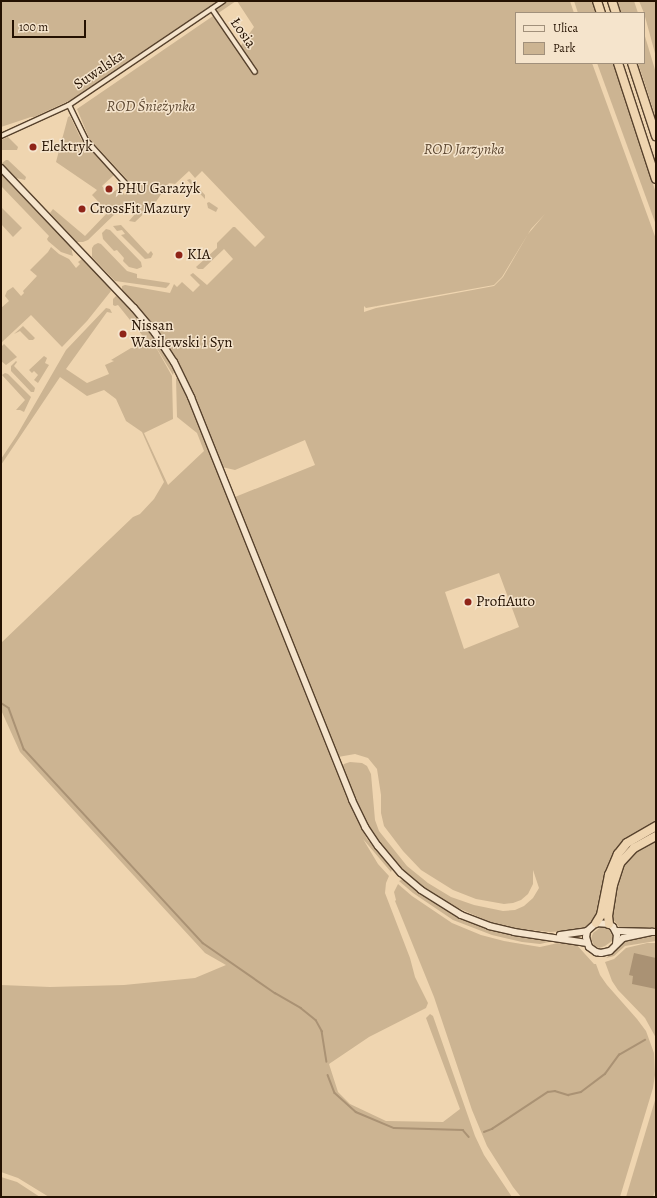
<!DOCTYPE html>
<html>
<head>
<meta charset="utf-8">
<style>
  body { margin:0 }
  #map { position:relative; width:657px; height:1198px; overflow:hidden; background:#efd5b0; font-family:Alegreya,serif }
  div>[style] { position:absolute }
  .green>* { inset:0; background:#ccb492 }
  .water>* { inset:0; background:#aa9274 }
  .stream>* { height:1.5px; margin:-0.75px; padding:0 0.75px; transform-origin:0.75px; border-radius:0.75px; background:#aa9274 }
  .roads { filter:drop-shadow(1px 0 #57422d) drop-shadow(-1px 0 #57422d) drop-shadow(0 1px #57422d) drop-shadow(0 -1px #57422d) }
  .minor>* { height:4px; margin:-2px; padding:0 2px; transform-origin:2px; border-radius:2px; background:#f5e4cc }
  .secondary>* { height:6px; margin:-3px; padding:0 3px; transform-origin:3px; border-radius:3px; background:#f5e4cc }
  .motorway>* { height:8px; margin:-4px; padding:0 4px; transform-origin:4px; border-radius:4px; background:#efd5b0 }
  .dots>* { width:11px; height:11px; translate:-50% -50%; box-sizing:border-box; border:2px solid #f5e4cc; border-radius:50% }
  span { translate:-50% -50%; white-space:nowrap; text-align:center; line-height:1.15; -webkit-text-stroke:3px #f5e4cc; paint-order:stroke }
  .street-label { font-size:15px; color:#241101 }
  .park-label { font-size:15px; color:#5f4a34; font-style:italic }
  .poi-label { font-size:15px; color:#241101 }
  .left { translate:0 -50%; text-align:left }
  .frame { position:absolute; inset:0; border:2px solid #241101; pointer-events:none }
  .legend { position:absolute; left:515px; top:12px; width:130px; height:52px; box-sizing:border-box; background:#f5e4cc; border:1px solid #a1907b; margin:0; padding:5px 7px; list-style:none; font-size:12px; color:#241101 }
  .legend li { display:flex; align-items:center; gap:8px; height:20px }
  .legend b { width:20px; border:1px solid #a1907b }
  .scale { position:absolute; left:12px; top:20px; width:74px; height:18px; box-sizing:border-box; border:2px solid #241101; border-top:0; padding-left:5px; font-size:12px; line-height:14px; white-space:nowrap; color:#241101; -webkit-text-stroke:3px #f5e4cc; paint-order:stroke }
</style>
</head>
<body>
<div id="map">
  <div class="green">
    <div style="clip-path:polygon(1px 1px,219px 1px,75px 98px,34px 117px,31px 117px,1px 127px)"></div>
    <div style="clip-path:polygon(227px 1px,236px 1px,217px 14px,217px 8px)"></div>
    <div style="clip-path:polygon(evenodd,237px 1px,570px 1px,574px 13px,516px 13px,516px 63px,592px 63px,656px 239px,656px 822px,633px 835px,614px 854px,607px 869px,598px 917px,582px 930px,550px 932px,520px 929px,492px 923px,447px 903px,423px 887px,406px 872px,387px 852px,361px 814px,342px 767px,344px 764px,350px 762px,362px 763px,367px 766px,371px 774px,375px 820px,379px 831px,407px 866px,428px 883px,451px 897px,474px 905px,503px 911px,515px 910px,524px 906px,533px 898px,539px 888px,533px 870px,533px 884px,528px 894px,521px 900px,513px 903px,504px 904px,476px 899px,453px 890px,421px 870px,403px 851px,384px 826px,381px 813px,381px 795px,377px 769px,368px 758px,355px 754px,338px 757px,235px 497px,315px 465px,305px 440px,235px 470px,222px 467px,180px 368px,156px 329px,122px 289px,122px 286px,125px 285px,170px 293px,174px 284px,177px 287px,182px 282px,193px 292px,200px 285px,190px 275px,193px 273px,207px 285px,233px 259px,224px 249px,203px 269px,198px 269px,196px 267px,217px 248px,217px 243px,233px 227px,235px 227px,255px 247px,265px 237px,202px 171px,195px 178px,189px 171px,175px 184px,169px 183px,155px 203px,135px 222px,129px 221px,135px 214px,127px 207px,121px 213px,118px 211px,88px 240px,83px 242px,77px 242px,50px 213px,53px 209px,85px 236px,108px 212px,92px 195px,97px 190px,56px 162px,68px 117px,70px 116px,81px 139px,114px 175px,102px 186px,109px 195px,119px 188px,125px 195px,133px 186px,89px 138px,77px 109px,213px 16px,247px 64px,257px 71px,240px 47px,254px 27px,237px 1px,545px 214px,528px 234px,503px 277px,494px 286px,376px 308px,364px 312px,364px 306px,366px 308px,494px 285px,502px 277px,531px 229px,545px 214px,237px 1px,499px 573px,519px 627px,464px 649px,445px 592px,499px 573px)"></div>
    <div style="clip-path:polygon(574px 1px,592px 1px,596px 13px,578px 13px)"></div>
    <div style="clip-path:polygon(617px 1px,634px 1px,638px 13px,621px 13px)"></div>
    <div style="clip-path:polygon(639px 1px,656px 1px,656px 57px,644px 13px)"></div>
    <div style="clip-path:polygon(644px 33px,656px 73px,656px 118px,638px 63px,644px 63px)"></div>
    <div style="clip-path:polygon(597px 63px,613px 63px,656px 193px,656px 225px)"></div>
    <div style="clip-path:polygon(8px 137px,18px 147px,17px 150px,1px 150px,1px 140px)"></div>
    <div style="clip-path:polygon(6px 160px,8px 160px,26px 177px,25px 180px,16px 178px,2px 163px)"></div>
    <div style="clip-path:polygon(1px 174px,71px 247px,73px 256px,61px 252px,48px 241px,47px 239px,49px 236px,1px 186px)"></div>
    <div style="clip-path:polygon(190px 179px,205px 195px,205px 199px,187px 180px)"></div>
    <div style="clip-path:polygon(209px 202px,218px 208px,216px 212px,208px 208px,207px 203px)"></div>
    <div style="clip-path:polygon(1px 207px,22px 228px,13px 237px,1px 224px)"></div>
    <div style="clip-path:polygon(121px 225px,148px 254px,151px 251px,153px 254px,151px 258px,145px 259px,121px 235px,125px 234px,122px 230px,117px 231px,113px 226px)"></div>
    <div style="clip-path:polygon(106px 229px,110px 230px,141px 262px,142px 267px,137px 269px,129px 267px,123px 261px,124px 258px,117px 250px,114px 251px,103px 239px,102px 233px)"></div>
    <div style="clip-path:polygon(98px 243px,101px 244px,127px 271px,137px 274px,137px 278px,170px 283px,169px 285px,166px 288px,115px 281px,92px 257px,92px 248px,94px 245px)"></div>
    <div style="clip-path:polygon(51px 247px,59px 254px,69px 259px,76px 268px,80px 264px,78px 262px,82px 259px,84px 259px,108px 284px,111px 291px,87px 321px,62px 347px,31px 315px,1px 343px,1px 308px,9px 301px,5px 296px,7px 291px,13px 287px,21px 296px,24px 293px,23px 291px,37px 276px,30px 270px,48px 252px)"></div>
    <div style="clip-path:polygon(116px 296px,120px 298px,146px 327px,169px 360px,174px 371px,173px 375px,153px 342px,172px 376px,173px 419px,144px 433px,168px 485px,204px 451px,197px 433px,177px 417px,176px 378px,179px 380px,189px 402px,348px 801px,367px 839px,392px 869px,391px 872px,363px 839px,378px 864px,389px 876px,386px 883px,385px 893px,410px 958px,415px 977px,428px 1003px,426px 1008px,369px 1037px,329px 1064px,338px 1092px,350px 1104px,386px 1121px,443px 1122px,460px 1109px,426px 1018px,430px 1014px,433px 1016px,475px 1136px,484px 1155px,512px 1197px,49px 1197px,18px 1178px,1px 1172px,1px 985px,50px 987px,124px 985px,195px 978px,226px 965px,205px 953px,20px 752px,1px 710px,1px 643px,133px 517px,140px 514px,154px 499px,164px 482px,142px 432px,126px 421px,116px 399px,104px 390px,87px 396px,60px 377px,1px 465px,1px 459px,17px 435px,66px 350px,106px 308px,110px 309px,112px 313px,107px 312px,66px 369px,87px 383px,109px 374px,105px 365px,114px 361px,111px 360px,131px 348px,135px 348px,146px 340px,118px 305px,115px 306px,113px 305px,113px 299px)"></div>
    <div style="clip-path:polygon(23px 326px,35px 338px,33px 340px,29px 340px,20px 331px,14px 334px)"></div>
    <div style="clip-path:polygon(4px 344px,17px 357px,6px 365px,1px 361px,1px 347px)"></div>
    <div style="clip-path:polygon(44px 356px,47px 358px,45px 363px,49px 365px,38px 383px,34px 380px,38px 375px,34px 371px,32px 373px,29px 370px)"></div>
    <div style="clip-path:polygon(16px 361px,17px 362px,14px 366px,35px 388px,34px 392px,31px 392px,11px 371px,11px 366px)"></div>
    <div style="clip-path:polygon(5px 373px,8px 374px,31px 397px,24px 412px,20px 410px,16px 410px,25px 400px,2px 375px)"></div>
    <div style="clip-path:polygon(656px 839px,656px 928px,620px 928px,612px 918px,618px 879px,623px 864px,632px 853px)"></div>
    <div style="clip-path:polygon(403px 879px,429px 900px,471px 923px,505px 934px,558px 940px,540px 944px,522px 942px,492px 935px,453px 920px,413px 893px,399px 881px)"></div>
    <div style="clip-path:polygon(398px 884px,412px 896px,452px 923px,481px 935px,504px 941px,540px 947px,558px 943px,576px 944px,594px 964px,596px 964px,600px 975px,607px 985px,637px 1019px,646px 1031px,654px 1053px,655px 1075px,653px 1088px,620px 1197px,521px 1197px,513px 1187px,487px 1146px,472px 1110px,434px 997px,395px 901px,396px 900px,394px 892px)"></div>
    <div style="clip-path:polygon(601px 927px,608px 928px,613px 937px,612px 941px,605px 946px,599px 948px,594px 945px,591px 939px,593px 933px)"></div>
    <div style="clip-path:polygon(656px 936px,656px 941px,625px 946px,614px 956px,606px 958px,628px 939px)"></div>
    <div style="clip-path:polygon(647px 943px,656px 943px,656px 1038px,645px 1018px,618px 990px,612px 981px,605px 962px,614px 959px,626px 948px)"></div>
    <div style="clip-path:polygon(656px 1097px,656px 1188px,653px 1197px,626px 1197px)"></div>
    <div style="clip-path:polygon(1px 1177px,17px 1182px,40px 1197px,1px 1197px)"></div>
  </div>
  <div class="water">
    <div style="clip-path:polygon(634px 953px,656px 958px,656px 989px,632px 984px,633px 976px,629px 975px)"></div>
  </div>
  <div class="stream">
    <div style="left:1px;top:703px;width:9px;rotate:32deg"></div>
    <div style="left:9px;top:708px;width:44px;rotate:69.9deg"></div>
    <div style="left:24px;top:749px;width:264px;rotate:47.3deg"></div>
    <div style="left:203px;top:943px;width:88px;rotate:34.8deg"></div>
    <div style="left:275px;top:993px;width:30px;rotate:30deg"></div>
    <div style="left:301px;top:1008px;width:19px;rotate:39deg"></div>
    <div style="left:316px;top:1020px;width:13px;rotate:61deg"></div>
    <div style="left:322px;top:1031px;width:31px;rotate:81deg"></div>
    <div style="left:328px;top:1075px;width:19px;rotate:69deg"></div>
    <div style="left:335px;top:1093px;width:28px;rotate:42deg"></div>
    <div style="left:356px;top:1112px;width:41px;rotate:22.8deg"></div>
    <div style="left:394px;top:1128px;width:69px;rotate:1.7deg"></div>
    <div style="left:463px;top:1130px;width:9px;rotate:49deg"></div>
    <div style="left:484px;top:1132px;width:9px;rotate:-21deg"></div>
    <div style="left:492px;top:1129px;width:67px;rotate:-33.5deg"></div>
    <div style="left:548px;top:1092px;width:7px;rotate:-8deg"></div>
    <div style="left:555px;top:1091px;width:14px;rotate:17deg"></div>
    <div style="left:568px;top:1095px;width:13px;rotate:-13deg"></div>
    <div style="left:581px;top:1092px;width:30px;rotate:-37deg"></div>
    <div style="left:605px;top:1074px;width:24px;rotate:-54deg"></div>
    <div style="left:619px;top:1055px;width:30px;rotate:-30deg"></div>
  </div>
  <div class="roads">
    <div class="minor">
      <div style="left:212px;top:9px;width:76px;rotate:55.7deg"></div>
      <div style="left:69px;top:105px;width:39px;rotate:64deg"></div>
      <div style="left:86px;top:140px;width:59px;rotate:47.7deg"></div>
      <div style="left:1px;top:136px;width:75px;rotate:-24.5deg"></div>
      <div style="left:69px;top:105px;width:186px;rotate:-34deg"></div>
    </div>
    <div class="secondary">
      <div style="left:1px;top:168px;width:193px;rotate:46.5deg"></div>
      <div style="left:134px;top:308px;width:33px;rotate:50deg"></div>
      <div style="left:155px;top:333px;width:35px;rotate:57deg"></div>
      <div style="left:174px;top:362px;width:39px;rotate:64deg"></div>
      <div style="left:191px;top:397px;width:434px;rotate:68.2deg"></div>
      <div style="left:352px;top:800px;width:30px;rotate:64deg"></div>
      <div style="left:365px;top:827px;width:23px;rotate:56deg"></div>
      <div style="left:378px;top:846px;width:35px;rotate:50deg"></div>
      <div style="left:401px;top:873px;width:26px;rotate:40deg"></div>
      <div style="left:421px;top:890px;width:47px;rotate:32deg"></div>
      <div style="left:461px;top:915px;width:30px;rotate:21deg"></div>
      <div style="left:489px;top:926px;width:26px;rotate:13deg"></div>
      <div style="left:514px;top:932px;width:74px;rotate:8.6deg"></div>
      <div style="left:616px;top:931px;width:40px;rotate:1.4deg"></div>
      <div style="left:560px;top:935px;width:27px;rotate:-8deg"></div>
      <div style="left:616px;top:944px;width:9px;rotate:-84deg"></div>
      <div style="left:617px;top:935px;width:9px;rotate:-117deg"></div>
      <div style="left:613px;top:927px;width:5px;rotate:-143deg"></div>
      <div style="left:609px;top:924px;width:13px;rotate:-176deg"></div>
      <div style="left:596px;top:923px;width:12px;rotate:138deg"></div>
      <div style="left:587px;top:931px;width:6px;rotate:99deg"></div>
      <div style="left:586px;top:937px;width:10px;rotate:73deg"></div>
      <div style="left:589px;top:947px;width:9px;rotate:36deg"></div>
      <div style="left:596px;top:952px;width:5px;rotate:11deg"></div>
      <div style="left:601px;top:953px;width:9px;rotate:-13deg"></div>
      <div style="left:610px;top:951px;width:18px;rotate:-45deg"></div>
      <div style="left:623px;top:938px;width:30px;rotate:-12deg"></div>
    </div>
    <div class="motorway">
      <div style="left:597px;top:1px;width:13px;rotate:72deg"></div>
      <div style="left:612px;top:1px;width:13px;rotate:72deg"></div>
      <div style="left:618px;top:63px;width:122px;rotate:71.9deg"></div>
      <div style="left:632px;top:63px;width:77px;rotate:71.8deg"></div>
      <div style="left:596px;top:923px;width:9px;rotate:-58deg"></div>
      <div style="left:601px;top:915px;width:41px;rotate:-78.7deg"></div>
      <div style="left:609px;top:875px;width:23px;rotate:-67deg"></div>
      <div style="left:618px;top:854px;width:14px;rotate:-51deg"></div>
      <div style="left:627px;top:843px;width:34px;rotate:-30deg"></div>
      <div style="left:609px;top:924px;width:8px;rotate:-97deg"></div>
      <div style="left:608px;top:916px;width:31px;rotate:-81deg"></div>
      <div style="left:613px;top:885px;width:23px;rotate:-72deg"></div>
      <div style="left:620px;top:863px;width:21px;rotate:-47deg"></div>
      <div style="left:634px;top:848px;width:25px;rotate:-29deg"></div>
    </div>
  </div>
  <div class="dots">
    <div style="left:33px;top:147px;background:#8f2418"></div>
    <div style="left:109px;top:189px;background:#8f2418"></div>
    <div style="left:82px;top:209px;background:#8f2418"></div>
    <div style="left:179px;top:255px;background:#8f2418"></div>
    <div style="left:123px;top:334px;background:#8f2418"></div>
    <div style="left:468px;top:602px;background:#8f2418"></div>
  </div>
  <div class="street-label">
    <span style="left:243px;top:33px;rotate:55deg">Łosia</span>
    <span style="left:99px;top:70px;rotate:-34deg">Suwalska</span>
  </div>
  <div class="park-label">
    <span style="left:151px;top:107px">ROD Śnieżynka</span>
    <span style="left:464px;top:150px">ROD Jarzynka</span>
  </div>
  <div class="poi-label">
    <span class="left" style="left:41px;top:147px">Elektryk</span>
    <span class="left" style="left:117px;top:189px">PHU Garażyk</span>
    <span class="left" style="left:90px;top:209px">CrossFit Mazury</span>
    <span class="left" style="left:187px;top:255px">KIA</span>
    <span class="left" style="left:131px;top:334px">Nissan<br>Wasilewski i Syn</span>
    <span class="left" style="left:476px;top:602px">ProfiAuto</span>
  </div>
  <div class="frame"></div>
  <ul class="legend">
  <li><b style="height:5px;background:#f5e4cc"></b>Ulica</li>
  <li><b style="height:11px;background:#ccb492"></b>Park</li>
  </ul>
  <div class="scale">100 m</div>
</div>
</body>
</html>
